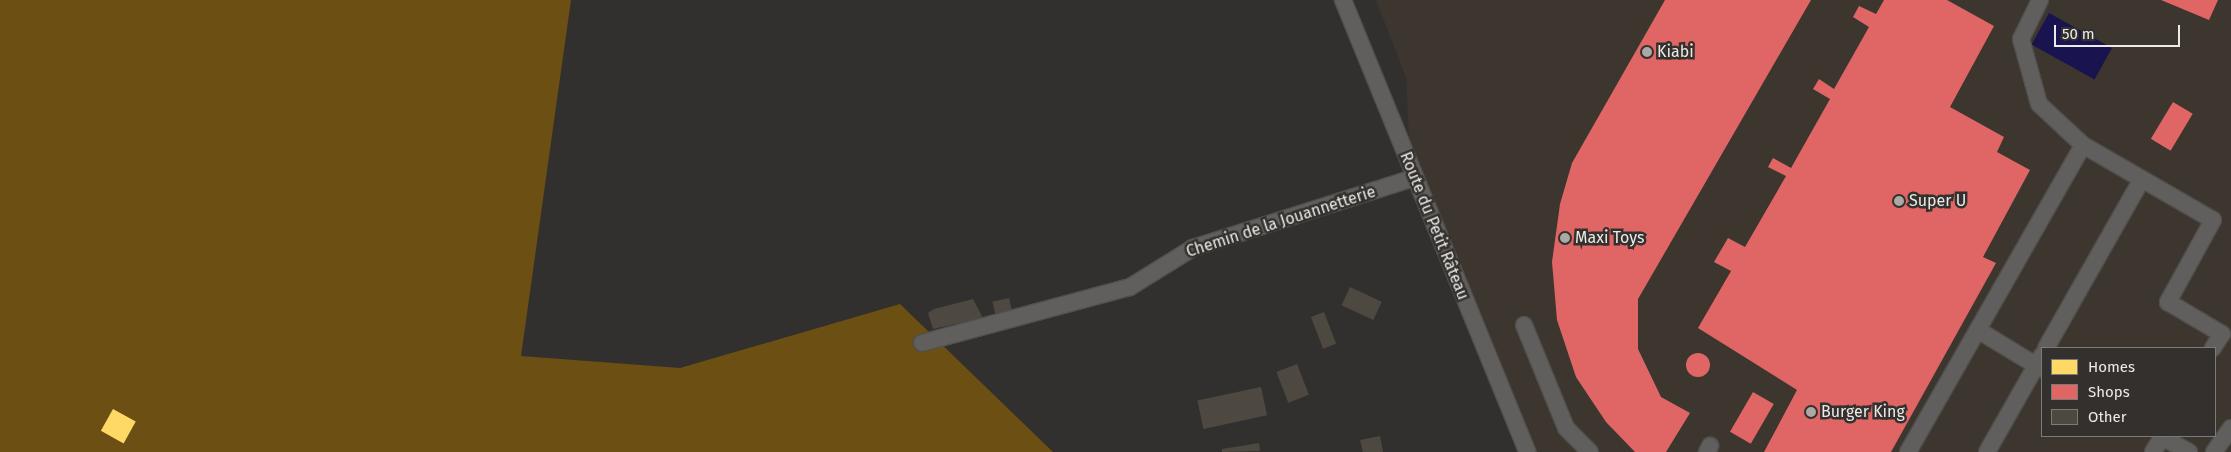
<!DOCTYPE html>
<html>
<head>
<meta charset="utf-8">
<style>
  body { margin:0 }
  #map { position:relative; width:2231px; height:452px; overflow:hidden; background:#32302e; font-family:"Fira Sans",sans-serif }
  div>[style] { position:absolute }
  .built>* { inset:0; background:#3c362e }
  .green>* { inset:0; background:#6b4f13 }
  .water>* { inset:0; background:#191350; transform-origin:0 0 }
  .homes>* { inset:0; background:#ffd966; transform-origin:0 0 }
  .shops>* { inset:0; background:#e06666; transform-origin:0 0 }
  .round { border-radius:50% }
  .building>* { inset:0; background:#4e4940; transform-origin:0 0 }
  .roads { filter:drop-shadow(1px 0 #504f4d) drop-shadow(-1px 0 #504f4d) drop-shadow(0 1px #504f4d) drop-shadow(0 -1px #504f4d) }
  .minor>* { height:16px; margin:-8px; padding:0 8px; transform-origin:8px; border-radius:8px; background:#605f5e }
  .dots>* { width:14px; height:14px; translate:-50% -50%; box-sizing:border-box; border:2px solid #33302d; border-radius:50% }
  span { translate:-50% -50%; white-space:nowrap; text-align:center; line-height:1.15; -webkit-text-stroke:5px #33302d; paint-order:stroke }
  .poi-label { font-size:16px; color:#ebeae7 }
  .left { translate:0 -50%; text-align:left }
  .street-label { font-size:16px; color:#ebeae7 }
  .legend { position:absolute; left:2041px; top:347px; width:175px; height:90px; box-sizing:border-box; background:#33302d; border:1px solid #7d7a77; margin:0; padding:6px 9px; list-style:none; font-size:15px; color:#ebeae7 }
  .legend li { display:flex; align-items:center; gap:10px; height:25px }
  .legend b { width:25px; border:1px solid #7d7a77 }
  .scale { position:absolute; left:2054px; top:25px; width:126px; height:22px; box-sizing:border-box; border:2px solid #ebeae7; border-top:0; padding-left:6px; font-size:15px; line-height:18px; white-space:nowrap; color:#ebeae7; -webkit-text-stroke:4px #33302d; paint-order:stroke }
</style>
</head>
<body>
<div id="map">
  <div class="built">
    <div style="clip-path:polygon(evenodd,1376px 0,2231px 0,2231px 452px,1532px 452px,1409px 137px,1406px 77px,1376px 0,2042px 348px,2215px 348px,2215px 436px,2042px 436px,2042px 348px)"></div>
  </div>
  <div class="green">
    <div style="clip-path:polygon(0 0,571px 0,521px 356px,680px 368px,900px 304px,1053px 452px,0 452px)"></div>
  </div>
  <div class="water">
    <div style="left:2049px;top:13px;width:72px;height:36px;rotate:29deg"></div>
  </div>
  <div class="homes">
    <div style="left:113px;top:409px;width:26px;height:25px;rotate:29deg"></div>
  </div>
  <div class="shops">
    <div style="clip-path:polygon(1665px 0,1811px 0,1638px 299px,1638px 349px,1661px 397px,1690px 413px,1666px 452px,1635px 452px,1606px 422px,1576px 377px,1557px 320px,1552px 262px,1560px 204px,1572px 163px)"></div>
    <div style="clip-path:polygon(1884px 0,1947px 0,1994px 26px,1950px 107px,2004px 137px,1997px 152px,2030px 170px,1983px 257px,1996px 263px,1891px 452px,1764px 452px,1797px 390px,1698px 328px,1731px 271px,1714px 262px,1728px 238px,1745px 247px,1786px 176px,1768px 167px,1773px 158px,1791px 168px,1830px 99px,1813px 89px,1819px 79px,1834px 89px,1869px 27px,1853px 17px,1859px 6px,1876px 14px)"></div>
    <div style="clip-path:polygon(2161px 0,2218px 0,2209px 20px)"></div>
    <div style="left:2173px;top:102px;width:23px;height:43px;rotate:31deg"></div>
    <div class="round" style="left:1686px;top:353px;width:24px;height:24px"></div>
    <div style="left:1753px;top:392px;width:24px;height:46px;rotate:30deg"></div>
  </div>
  <div class="building">
    <div style="left:1350px;top:287px;width:35px;height:20px;rotate:25deg"></div>
    <div style="left:1009px;top:298px;width:13px;height:17px;rotate:77deg"></div>
    <div style="clip-path:polygon(973px 299px,983px 318px,933px 329px,928px 313px,934px 309px)"></div>
    <div style="left:1324px;top:312px;width:34px;height:14px;rotate:69deg"></div>
    <div style="left:1297px;top:364px;width:33px;height:22px;rotate:69deg"></div>
    <div style="left:1261px;top:387px;width:29px;height:65px;rotate:78deg"></div>
    <div style="clip-path:polygon(1380px 436px,1383px 452px,1363px 452px,1360px 440px)"></div>
    <div style="clip-path:polygon(1259px 443px,1260px 451px,1222px 452px,1222px 449px)"></div>
  </div>
  <div class="roads">
    <div class="minor">
      <div style="left:1343px;top:0;width:488px;rotate:67.8deg"></div>
      <div style="left:2040px;top:0;width:43px;rotate:116deg"></div>
      <div style="left:2021px;top:39px;width:67px;rotate:74.5deg"></div>
      <div style="left:2039px;top:104px;width:60px;rotate:43deg"></div>
      <div style="left:2083px;top:145px;width:150px;rotate:30deg"></div>
      <div style="left:2213px;top:220px;width:94px;rotate:118.8deg"></div>
      <div style="left:2168px;top:302px;width:63px;rotate:30.7deg"></div>
      <div style="left:2222px;top:334px;width:17px;rotate:123deg"></div>
      <div style="left:1524px;top:325px;width:111px;rotate:67.8deg"></div>
      <div style="left:1566px;top:428px;width:34px;rotate:45deg"></div>
      <div style="left:1978px;top:330px;width:75px;rotate:31.4deg"></div>
      <div style="left:922px;top:343px;width:215px;rotate:-15.1deg"></div>
      <div style="left:1130px;top:287px;width:74px;rotate:-31.8deg"></div>
      <div style="left:1193px;top:248px;width:232px;rotate:-17.6deg"></div>
      <div style="left:2046px;top:348px;width:194px;rotate:-60.4deg"></div>
      <div style="left:2162px;top:437px;width:31px;rotate:29deg"></div>
      <div style="left:1707px;top:452px;width:7px;rotate:-63deg"></div>
      <div style="left:1908px;top:452px;width:353px;rotate:-60.3deg"></div>
      <div style="left:1987px;top:452px;width:112px;rotate:-60.4deg"></div>
      <div style="left:2153px;top:452px;width:19px;rotate:-58deg"></div>
      <div style="left:2214px;top:452px;width:29px;rotate:-55deg"></div>
    </div>
  </div>
  <div class="dots">
    <div style="left:1647px;top:52px;background:#aaa9a6"></div>
    <div style="left:1899px;top:201px;background:#aaa9a6"></div>
    <div style="left:1565px;top:238px;background:#aaa9a6"></div>
    <div style="left:1811px;top:412px;background:#aaa9a6"></div>
  </div>
  <div class="poi-label">
    <span class="left" style="left:1657px;top:52px">Kiabi</span>
    <span class="left" style="left:1909px;top:201px">Super U</span>
    <span class="left" style="left:1575px;top:238px">Maxi Toys</span>
    <span class="left" style="left:1821px;top:412px">Burger King</span>
  </div>
  <div class="street-label">
    <span style="left:1281px;top:222px;rotate:-18deg">Chemin de la Jouannetterie</span>
    <span style="left:1434px;top:226px;rotate:68deg">Route du Petit Râteau</span>
  </div>
  <ul class="legend">
  <li><b style="height:14px;background:#ffd966"></b>Homes</li>
  <li><b style="height:14px;background:#e06666"></b>Shops</li>
  <li><b style="height:14px;background:#4e4940"></b>Other</li>
  </ul>
  <div class="scale">50 m</div>
</div>
</body>
</html>
